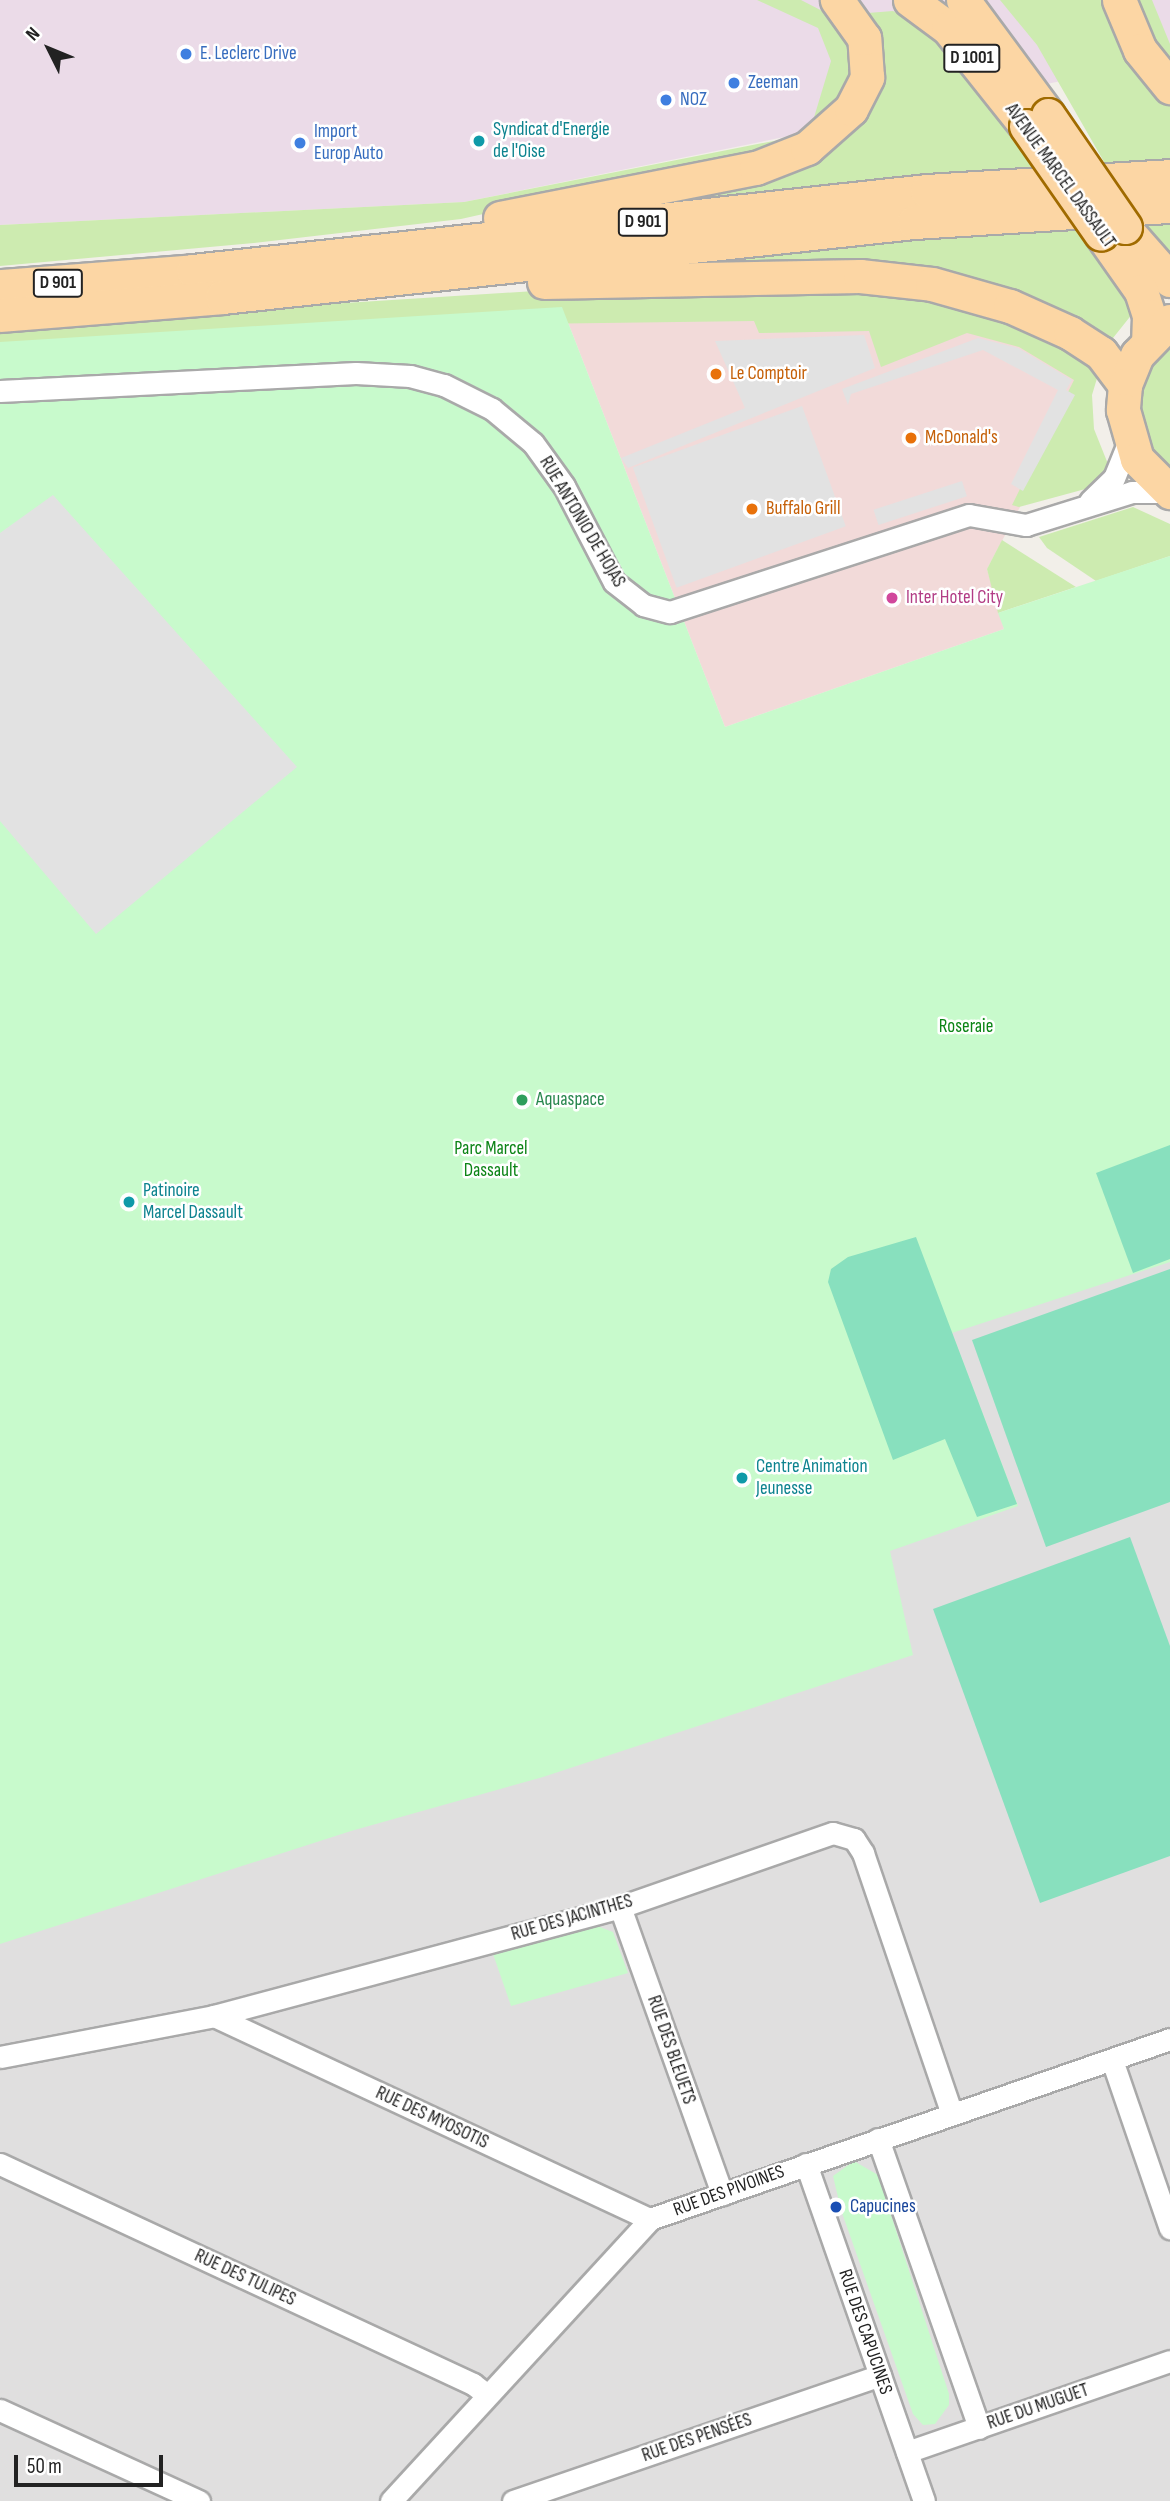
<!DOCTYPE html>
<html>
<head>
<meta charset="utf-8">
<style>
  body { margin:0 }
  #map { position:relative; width:1170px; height:2501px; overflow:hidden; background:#f2efe9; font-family:"Sofia Sans Condensed",sans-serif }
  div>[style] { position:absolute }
  .residential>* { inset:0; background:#e0dfdf }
  .commercial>* { inset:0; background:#f2dad9 }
  .industrial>* { inset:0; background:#ebdbe8 }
  .grass>* { inset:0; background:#cdebb0 }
  .park>* { inset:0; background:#c8facc }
  .pitch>* { inset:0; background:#88e0be }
  .parking>* { inset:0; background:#e2e2e2; transform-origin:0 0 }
  .roads { filter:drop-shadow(2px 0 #a9a9a9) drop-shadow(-2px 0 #a9a9a9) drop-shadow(0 2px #a9a9a9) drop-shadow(0 -2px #a9a9a9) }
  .street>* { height:21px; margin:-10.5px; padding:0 10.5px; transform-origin:10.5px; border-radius:10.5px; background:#fff }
  .primary>* { height:33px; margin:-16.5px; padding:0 16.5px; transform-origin:16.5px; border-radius:16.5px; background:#fcd6a4 }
  .bridges { filter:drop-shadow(2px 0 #a06b00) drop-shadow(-2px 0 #a06b00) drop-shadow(0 2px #a06b00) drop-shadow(0 -2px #a06b00) }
  .primary-bridge>* { height:33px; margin:-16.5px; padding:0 16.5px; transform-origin:16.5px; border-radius:16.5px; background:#fcd6a4 }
  .dots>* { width:19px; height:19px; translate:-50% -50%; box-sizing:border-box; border:4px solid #fff; border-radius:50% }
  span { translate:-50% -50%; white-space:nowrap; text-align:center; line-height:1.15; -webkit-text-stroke:5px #fff; paint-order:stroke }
  .shield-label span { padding:2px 5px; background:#fff; border:2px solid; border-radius:5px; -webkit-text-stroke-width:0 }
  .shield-label { font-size:18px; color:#222; font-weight:700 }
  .shop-label { font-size:19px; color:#366cbe }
  .left { translate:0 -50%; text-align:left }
  .culture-label { font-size:19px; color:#0d838f }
  .street-label { font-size:19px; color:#222 }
  .food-label { font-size:19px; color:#c56008 }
  .hotel-label { font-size:19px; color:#b23c85 }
  .park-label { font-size:19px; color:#0c8416 }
  .leisure-label { font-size:19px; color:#27864d }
  .transit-label { font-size:19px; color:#164399 }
  .north { position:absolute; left:14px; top:14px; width:70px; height:70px; -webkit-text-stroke:5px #fff; paint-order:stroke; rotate:313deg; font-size:19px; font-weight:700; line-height:28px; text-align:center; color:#222 }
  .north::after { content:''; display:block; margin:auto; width:24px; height:32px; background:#222; clip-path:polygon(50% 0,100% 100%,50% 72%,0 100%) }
  .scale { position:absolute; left:14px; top:2455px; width:149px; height:32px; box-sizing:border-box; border:4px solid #222; border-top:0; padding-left:9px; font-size:21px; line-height:24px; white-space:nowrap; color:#222; -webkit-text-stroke:5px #fff; paint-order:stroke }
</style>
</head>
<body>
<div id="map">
  <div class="residential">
    <div style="clip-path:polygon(1170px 1233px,1170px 2501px,0 2501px,0 1898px,939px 1299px)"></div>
  </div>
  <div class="commercial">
    <div style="clip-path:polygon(921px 301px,1093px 370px,987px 569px,1004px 629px,725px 727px,562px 307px)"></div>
  </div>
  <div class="industrial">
    <div style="clip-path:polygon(0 0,1170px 0,1170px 87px,1071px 79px,464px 202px,0 225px)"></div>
  </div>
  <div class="grass">
    <div style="clip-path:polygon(757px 0,801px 0,834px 17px,860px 62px,816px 140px,461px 219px,254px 243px,0 266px,0 225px,464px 202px,809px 134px,831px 61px,818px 28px)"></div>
    <div style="clip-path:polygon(1000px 0,1108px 0,1170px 96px,1170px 161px,1107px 167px,1037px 45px)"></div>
    <div style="clip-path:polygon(1138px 0,1152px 0,1170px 44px,1170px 71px,1151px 40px)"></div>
    <div style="clip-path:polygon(893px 11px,936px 32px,1036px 171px,579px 212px,746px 179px,865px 99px,855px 14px)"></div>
    <div style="clip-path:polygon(1140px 216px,1170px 216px,1170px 262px,1152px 244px)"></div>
    <div style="clip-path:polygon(1073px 223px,1133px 313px,1105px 348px,996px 295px,597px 274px,881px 236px)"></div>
    <div style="clip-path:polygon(843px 284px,987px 304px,1101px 365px,1092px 395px,1094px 429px,1108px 464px,1101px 475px,1089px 488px,1019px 507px,1012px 505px,1074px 380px,1019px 347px,967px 333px,881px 367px,869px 331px,759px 333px,754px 321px,372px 326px,0 362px,0 325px,550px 290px)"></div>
    <div style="clip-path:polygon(1170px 340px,1170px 475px,1153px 457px,1139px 424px,1140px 388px,1155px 355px)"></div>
    <div style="clip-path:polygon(1133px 507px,1170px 524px,1170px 556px,1096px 581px,1047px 548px,1039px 537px)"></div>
    <div style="clip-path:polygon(1002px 540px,1076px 587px,998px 613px,987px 569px)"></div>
  </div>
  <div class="park">
    <div style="clip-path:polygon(562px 307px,725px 727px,1004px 629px,998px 613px,1170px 556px,1170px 1262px,952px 1333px,1018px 1506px,890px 1551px,913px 1655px,543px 1777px,351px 1831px,0 1944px,0 342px)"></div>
    <div style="clip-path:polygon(597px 1926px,613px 1932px,628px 1973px,511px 2006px,493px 1954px)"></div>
    <div style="clip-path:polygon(854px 2161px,878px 2175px,949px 2394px,949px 2405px,935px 2424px,923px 2425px,913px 2414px,841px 2210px,833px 2176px)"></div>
  </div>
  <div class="pitch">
    <div style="clip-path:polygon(1170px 1145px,1170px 1259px,1133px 1273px,1096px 1173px)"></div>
    <div style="clip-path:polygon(916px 1237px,1017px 1504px,977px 1517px,945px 1439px,893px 1460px,828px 1282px,831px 1269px,848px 1257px)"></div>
    <div style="clip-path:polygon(1170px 1269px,1170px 1502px,1046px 1547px,972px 1340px)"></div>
    <div style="clip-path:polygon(1130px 1537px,1170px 1646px,1170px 1856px,1040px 1903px,933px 1609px)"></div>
  </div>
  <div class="parking">
    <div style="clip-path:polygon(864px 335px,875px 368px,628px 468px,621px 458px,745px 408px,715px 341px)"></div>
    <div style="clip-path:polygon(978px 338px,1018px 348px,1072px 380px,1066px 390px,1075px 395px,1023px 491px,1011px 484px,1058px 390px,983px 350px,851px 394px,848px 405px,842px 389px)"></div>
    <div style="left:802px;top:406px;width:128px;height:180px;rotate:70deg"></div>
    <div style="left:962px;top:481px;width:16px;height:93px;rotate:72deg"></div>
    <div style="clip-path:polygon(53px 495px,297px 767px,96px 934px,0 821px,0 533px)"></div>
  </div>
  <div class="roads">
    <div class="street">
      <div style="left:0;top:391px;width:356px;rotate:-2.9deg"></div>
      <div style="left:356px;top:373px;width:54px;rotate:3.2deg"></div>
      <div style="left:410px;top:376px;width:35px;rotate:15deg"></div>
      <div style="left:444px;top:385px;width:54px;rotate:26.6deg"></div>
      <div style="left:492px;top:409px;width:53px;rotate:39.7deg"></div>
      <div style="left:533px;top:443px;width:53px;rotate:54.2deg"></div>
      <div style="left:564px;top:486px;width:108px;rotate:62.5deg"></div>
      <div style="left:614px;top:582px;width:37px;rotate:38deg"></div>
      <div style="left:643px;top:605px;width:28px;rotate:15deg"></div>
      <div style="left:670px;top:612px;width:314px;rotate:-18deg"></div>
      <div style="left:969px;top:515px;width:58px;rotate:10deg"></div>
      <div style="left:1026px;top:525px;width:111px;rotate:-17.3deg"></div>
      <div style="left:1132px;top:492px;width:38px"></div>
      <div style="left:1090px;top:501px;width:33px;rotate:-44deg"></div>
      <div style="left:1114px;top:478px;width:40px;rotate:-68deg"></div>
      <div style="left:620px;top:1907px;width:305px;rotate:70.4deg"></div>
      <div style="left:214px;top:2016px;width:481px;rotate:25deg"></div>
      <div style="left:0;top:2057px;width:218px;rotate:-10.8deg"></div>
      <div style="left:214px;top:2016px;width:420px;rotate:-15deg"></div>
      <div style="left:620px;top:1907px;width:225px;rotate:-19.2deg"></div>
      <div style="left:833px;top:1833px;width:22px;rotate:16deg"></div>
      <div style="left:854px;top:1839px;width:17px;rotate:57deg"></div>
      <div style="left:863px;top:1853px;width:276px;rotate:71.2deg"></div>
      <div style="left:1112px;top:2060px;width:178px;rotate:71deg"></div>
      <div style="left:878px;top:2139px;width:306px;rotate:70.7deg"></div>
      <div style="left:0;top:2164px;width:522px;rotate:24.94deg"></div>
      <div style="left:473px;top:2384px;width:18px;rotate:38deg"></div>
      <div style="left:806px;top:2164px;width:357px;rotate:70.7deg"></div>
      <div style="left:0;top:2410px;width:219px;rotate:24.6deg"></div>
      <div style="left:907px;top:2452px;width:278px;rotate:-19.1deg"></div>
      <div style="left:391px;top:2501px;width:383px;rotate:-47.4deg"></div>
      <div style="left:650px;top:2219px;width:550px;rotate:-19.09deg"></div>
      <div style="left:513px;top:2501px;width:388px;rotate:-18.9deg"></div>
    </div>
    <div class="primary">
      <div style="left:910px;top:0;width:47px;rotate:36.4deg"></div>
      <div style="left:948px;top:28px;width:125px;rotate:51.5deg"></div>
      <div style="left:963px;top:0;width:143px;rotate:53.5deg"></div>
      <div style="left:1119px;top:0;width:54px;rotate:67.2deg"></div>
      <div style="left:1140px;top:50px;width:48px;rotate:51deg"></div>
      <div style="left:500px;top:218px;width:261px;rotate:-11.1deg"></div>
      <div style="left:756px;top:168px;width:55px;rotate:-21.4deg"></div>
      <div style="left:807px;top:148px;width:59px;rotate:-41.6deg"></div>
      <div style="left:851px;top:109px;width:36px;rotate:-63deg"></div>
      <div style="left:867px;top:77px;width:39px;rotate:-94deg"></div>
      <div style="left:864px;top:38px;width:47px;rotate:-125.4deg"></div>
      <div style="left:1128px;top:232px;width:64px;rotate:48.8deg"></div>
      <div style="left:1101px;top:234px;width:70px;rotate:54.9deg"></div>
      <div style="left:1141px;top:291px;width:26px;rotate:72deg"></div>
      <div style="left:1149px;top:316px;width:24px;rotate:92deg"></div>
      <div style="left:544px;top:282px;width:316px;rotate:-1.1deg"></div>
      <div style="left:860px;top:276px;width:72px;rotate:6.3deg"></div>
      <div style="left:932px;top:284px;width:81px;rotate:15.8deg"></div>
      <div style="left:1010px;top:306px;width:66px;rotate:24.2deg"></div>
      <div style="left:1070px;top:333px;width:37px;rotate:33deg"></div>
      <div style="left:1101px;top:353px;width:40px;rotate:53deg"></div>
      <div style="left:0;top:286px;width:194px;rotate:-4.4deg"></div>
      <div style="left:193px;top:271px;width:738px;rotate:-6.22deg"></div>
      <div style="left:927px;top:191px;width:243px;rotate:-3.5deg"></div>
      <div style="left:0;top:315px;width:223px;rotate:-4.6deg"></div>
      <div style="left:222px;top:297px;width:696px;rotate:-6.19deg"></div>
      <div style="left:914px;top:222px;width:256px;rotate:-3.6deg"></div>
      <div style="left:1170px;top:321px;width:47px;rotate:134.1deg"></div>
      <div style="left:1137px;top:355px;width:32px;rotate:112deg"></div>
      <div style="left:1125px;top:385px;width:25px;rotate:95deg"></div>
      <div style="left:1123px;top:410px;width:51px;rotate:74.1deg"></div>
      <div style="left:1137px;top:459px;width:47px;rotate:45deg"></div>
    </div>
  </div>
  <div class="bridges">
    <div class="primary-bridge">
      <div style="left:1048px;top:115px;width:136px;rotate:55.5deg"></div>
      <div style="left:1026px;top:126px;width:131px;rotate:55.2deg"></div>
    </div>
  </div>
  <div class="dots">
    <div style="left:186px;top:54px;background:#3f7fe0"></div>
    <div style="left:734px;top:83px;background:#3f7fe0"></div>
    <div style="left:666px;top:100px;background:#3f7fe0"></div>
    <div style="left:479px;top:141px;background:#0f9aa8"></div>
    <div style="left:300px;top:143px;background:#3f7fe0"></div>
    <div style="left:716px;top:374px;background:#e8710a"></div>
    <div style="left:911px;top:438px;background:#e8710a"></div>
    <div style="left:752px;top:509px;background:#e8710a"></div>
    <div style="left:892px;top:598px;background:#d1479c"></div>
    <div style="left:522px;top:1100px;background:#2e9e5b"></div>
    <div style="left:129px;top:1202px;background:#0f9aa8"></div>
    <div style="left:742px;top:1478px;background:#0f9aa8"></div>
    <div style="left:836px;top:2207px;background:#1a4fb4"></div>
  </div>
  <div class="shield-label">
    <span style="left:972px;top:58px">D 1001</span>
    <span style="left:643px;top:222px">D 901</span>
    <span style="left:58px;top:283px">D 901</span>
  </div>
  <div class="shop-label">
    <span class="left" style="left:200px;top:54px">E. Leclerc Drive</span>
    <span class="left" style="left:748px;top:83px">Zeeman</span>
    <span class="left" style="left:680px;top:100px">NOZ</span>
    <span class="left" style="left:314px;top:143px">Import<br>Europ Auto</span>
  </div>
  <div class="culture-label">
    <span class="left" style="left:493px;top:141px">Syndicat d'Energie<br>de l'Oise</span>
    <span class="left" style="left:143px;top:1202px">Patinoire<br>Marcel Dassault</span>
    <span class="left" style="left:756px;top:1478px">Centre Animation<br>Jeunesse</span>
  </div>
  <div class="street-label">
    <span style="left:1060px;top:176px;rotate:54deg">AVENUE MARCEL DASSAULT</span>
    <span style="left:582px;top:522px;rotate:59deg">RUE ANTONIO DE HOJAS</span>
    <span style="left:572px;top:1918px;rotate:-16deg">RUE DES JACINTHES</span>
    <span style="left:671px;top:2050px;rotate:71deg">RUE DES BLEUETS</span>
    <span style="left:432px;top:2118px;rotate:25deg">RUE DES MYOSOTIS</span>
    <span style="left:729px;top:2191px;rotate:-20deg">RUE DES PIVOINES</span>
    <span style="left:245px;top:2278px;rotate:25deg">RUE DES TULIPES</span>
    <span style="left:865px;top:2332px;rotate:71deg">RUE DES CAPUCINES</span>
    <span style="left:1038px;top:2407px;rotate:-19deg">RUE DU MUGUET</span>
    <span style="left:697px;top:2438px;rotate:-19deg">RUE DES PENSÉES</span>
  </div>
  <div class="food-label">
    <span class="left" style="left:730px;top:374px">Le Comptoir</span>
    <span class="left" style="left:925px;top:438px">McDonald's</span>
    <span class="left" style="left:766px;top:509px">Buffalo Grill</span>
  </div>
  <div class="hotel-label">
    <span class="left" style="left:906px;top:598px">Inter Hotel City</span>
  </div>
  <div class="park-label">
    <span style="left:966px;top:1027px">Roseraie</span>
    <span style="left:491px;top:1160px">Parc Marcel<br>Dassault</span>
  </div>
  <div class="leisure-label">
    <span class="left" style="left:536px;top:1100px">Aquaspace</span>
  </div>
  <div class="transit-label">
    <span class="left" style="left:850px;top:2207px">Capucines</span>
  </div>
  <div class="north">N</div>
  <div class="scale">50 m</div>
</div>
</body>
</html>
